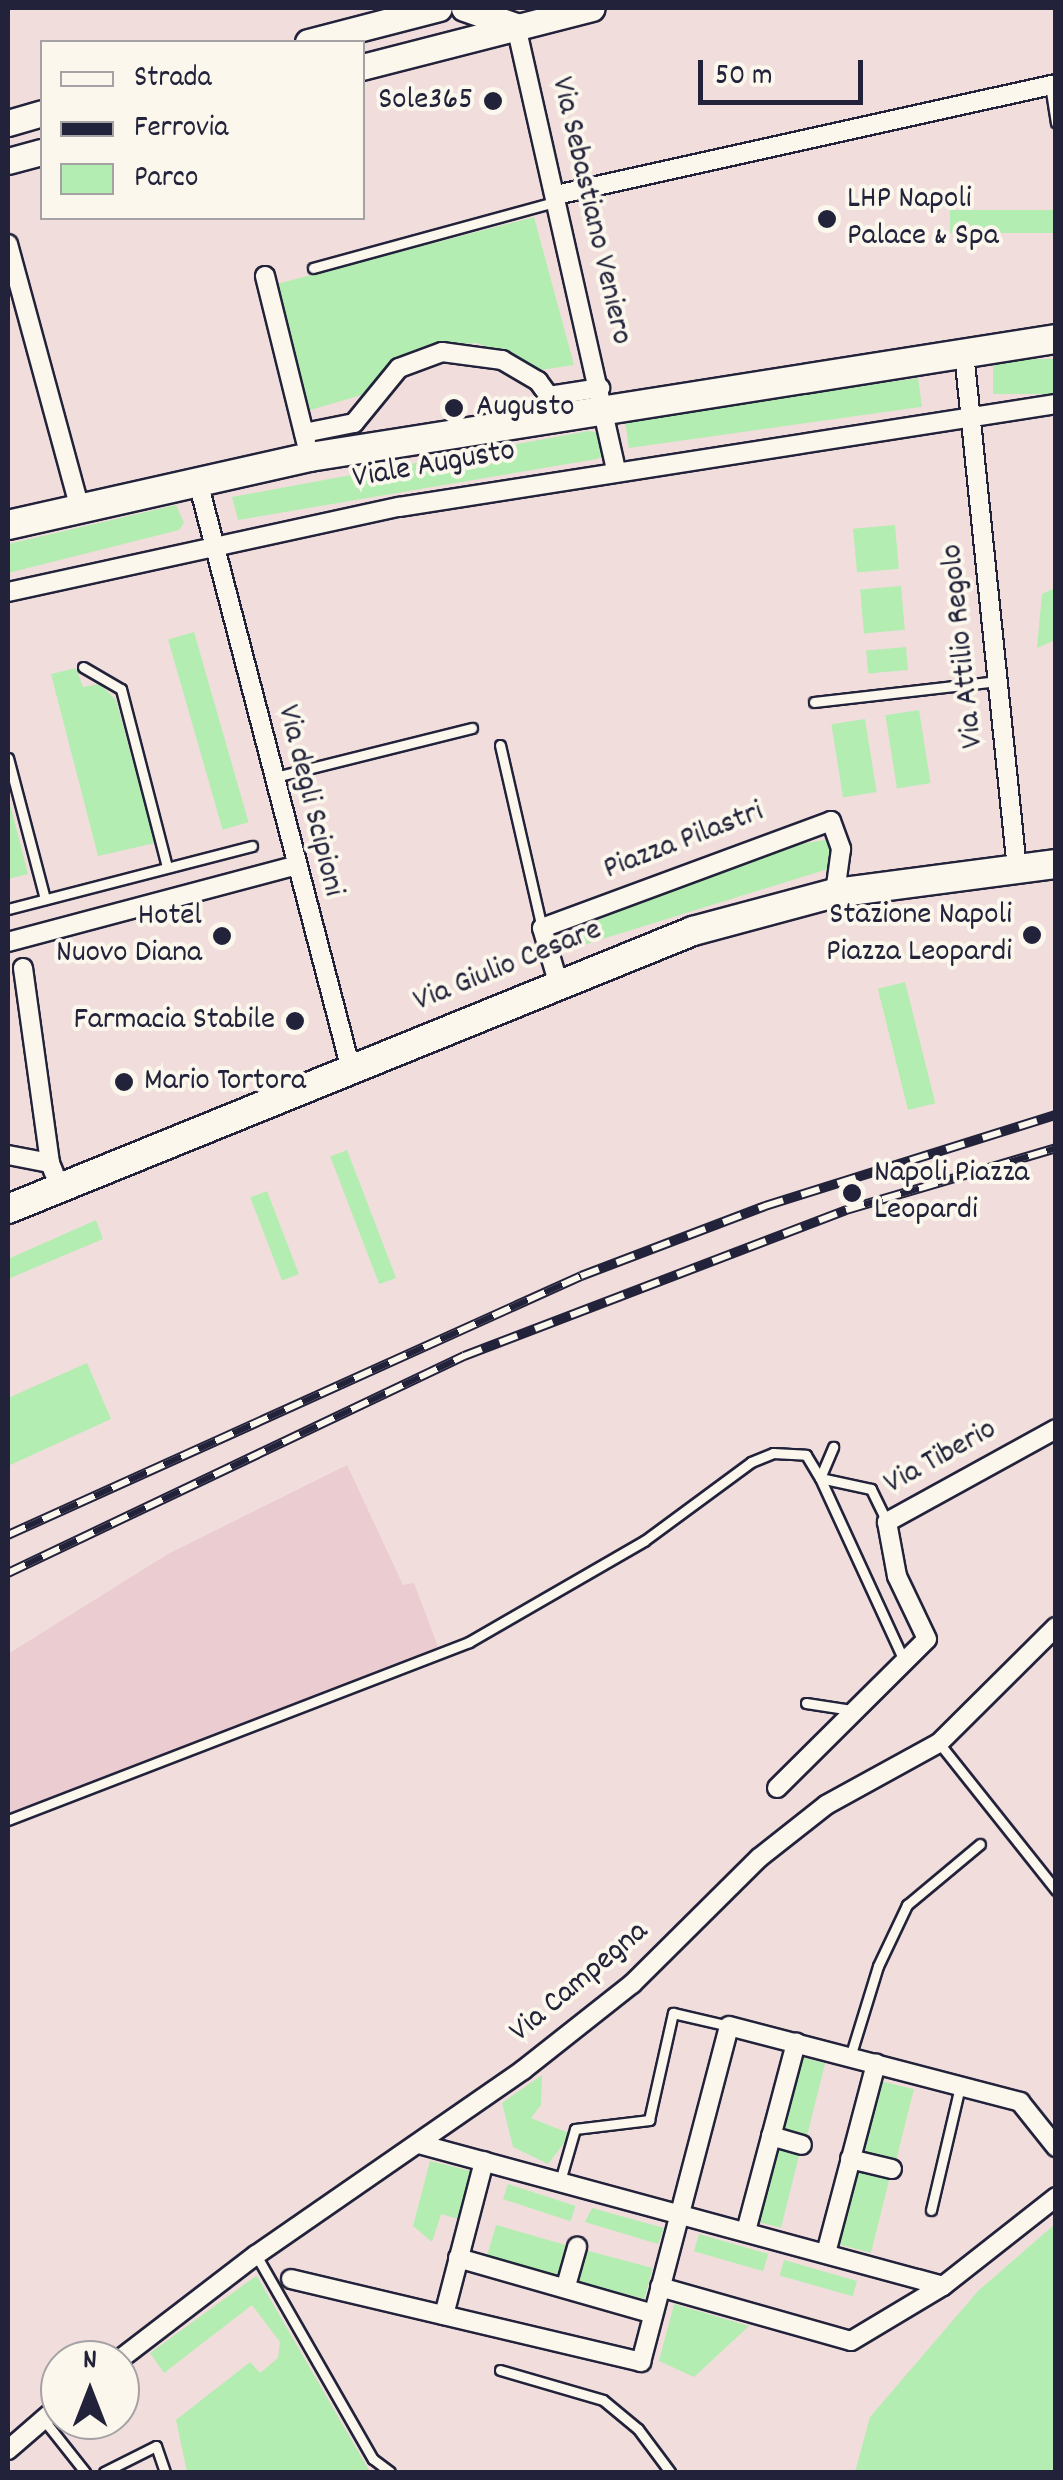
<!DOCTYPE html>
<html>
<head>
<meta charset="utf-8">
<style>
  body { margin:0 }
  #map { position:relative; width:1063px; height:2480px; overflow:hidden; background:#f1dedc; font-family:Dekko,sans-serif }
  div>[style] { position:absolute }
  .built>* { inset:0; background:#eaccd1 }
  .green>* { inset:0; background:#b3edb1; transform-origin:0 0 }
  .roads { filter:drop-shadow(2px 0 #22223b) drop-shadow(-2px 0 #22223b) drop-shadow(0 2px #22223b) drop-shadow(0 -2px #22223b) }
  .lane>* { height:9px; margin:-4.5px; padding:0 4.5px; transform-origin:4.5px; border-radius:4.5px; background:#fbf7ec }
  .street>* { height:18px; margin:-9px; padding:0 9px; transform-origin:9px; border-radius:9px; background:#fbf7ec }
  .secondary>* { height:25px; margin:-12.5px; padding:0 12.5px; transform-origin:12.5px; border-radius:12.5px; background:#fbf7ec }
  .primary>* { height:28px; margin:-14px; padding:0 14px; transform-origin:14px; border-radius:14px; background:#fbf7ec }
  .rail>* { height:10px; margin-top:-5px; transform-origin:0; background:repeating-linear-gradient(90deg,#fbf7ec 0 19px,#22223b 0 38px); box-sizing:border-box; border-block:2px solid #22223b }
  .dots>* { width:28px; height:28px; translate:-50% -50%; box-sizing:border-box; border:5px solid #fbf7ec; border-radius:50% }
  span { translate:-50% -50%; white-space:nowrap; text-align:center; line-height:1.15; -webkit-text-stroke:8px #fbf7ec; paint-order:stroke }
  .poi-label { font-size:32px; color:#22223b }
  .right { translate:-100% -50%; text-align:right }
  .left { translate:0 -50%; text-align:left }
  .street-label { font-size:32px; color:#22223b }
  .frame { position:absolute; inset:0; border:10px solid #22223b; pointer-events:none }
  .legend { position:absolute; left:40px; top:40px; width:325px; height:180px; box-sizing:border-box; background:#fbf7ec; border:2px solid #a4a2a5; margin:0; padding:12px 18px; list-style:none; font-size:30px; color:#22223b }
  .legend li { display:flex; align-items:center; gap:20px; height:50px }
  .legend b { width:50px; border:2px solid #a4a2a5 }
  .north { position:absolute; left:40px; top:2340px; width:100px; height:100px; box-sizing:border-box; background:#fbf7ec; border:2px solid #a4a2a5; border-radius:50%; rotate:0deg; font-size:28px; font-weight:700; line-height:40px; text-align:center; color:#22223b }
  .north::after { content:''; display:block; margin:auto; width:35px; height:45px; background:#22223b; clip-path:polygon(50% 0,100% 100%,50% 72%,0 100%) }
  .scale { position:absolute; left:698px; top:60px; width:165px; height:45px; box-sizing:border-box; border:5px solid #22223b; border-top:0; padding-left:12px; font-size:30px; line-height:35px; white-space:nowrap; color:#22223b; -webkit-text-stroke:8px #fbf7ec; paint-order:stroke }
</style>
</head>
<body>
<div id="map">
  <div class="built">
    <div style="clip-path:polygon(347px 1465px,403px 1585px,414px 1583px,438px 1647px,8px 1815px,8px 1654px,168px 1554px)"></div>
  </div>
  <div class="green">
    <div style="left:1055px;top:210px;width:23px;height:105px;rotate:90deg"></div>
    <div style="clip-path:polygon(534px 217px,574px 365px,541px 370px,477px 343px,445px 345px,387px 371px,365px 394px,307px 411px,273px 285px)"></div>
    <div style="left:1055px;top:359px;width:35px;height:62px;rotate:90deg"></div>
    <div style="left:918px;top:378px;width:29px;height:296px;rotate:82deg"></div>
    <div style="clip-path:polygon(588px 431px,600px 433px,605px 454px,597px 459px,238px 520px,232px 497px)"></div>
    <div style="clip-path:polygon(176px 505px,184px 523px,179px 530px,8px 573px,8px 544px)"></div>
    <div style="left:895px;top:525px;width:44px;height:42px;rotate:85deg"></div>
    <div style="left:901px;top:586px;width:44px;height:41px;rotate:85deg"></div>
    <div style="clip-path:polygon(1055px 588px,1055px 640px,1037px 648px,1042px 594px)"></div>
    <div style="left:194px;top:632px;width:198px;height:27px;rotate:74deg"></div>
    <div style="left:906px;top:647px;width:23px;height:40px;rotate:85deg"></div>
    <div style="clip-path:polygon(76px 668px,83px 687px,100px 684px,116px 700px,155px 843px,98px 856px,51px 674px)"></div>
    <div style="left:919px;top:710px;width:74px;height:34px;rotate:81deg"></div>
    <div style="left:865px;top:719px;width:74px;height:34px;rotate:81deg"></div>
    <div style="clip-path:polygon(8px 796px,28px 874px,8px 879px)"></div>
    <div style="clip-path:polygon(830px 839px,828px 869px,567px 950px,563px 935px,765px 850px)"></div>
    <div style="left:905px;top:982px;width:125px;height:28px;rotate:76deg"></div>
    <div style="left:347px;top:1150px;width:137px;height:18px;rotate:69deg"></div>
    <div style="left:267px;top:1191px;width:89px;height:18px;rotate:69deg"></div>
    <div style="clip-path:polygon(96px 1220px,103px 1239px,8px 1279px,8px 1259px)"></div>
    <div style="clip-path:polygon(87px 1363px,111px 1419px,8px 1466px,8px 1398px)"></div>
    <div style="left:796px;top:2056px;width:30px;height:77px;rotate:14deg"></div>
    <div style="clip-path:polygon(542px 2075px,541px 2105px,531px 2118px,571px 2134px,548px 2164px,513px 2147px,502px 2103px)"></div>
    <div style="left:877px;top:2080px;width:38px;height:76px;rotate:14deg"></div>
    <div style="left:772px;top:2144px;width:29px;height:79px;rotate:14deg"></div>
    <div style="clip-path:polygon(430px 2161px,471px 2171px,458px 2219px,441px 2214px,432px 2242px,413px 2226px)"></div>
    <div style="left:854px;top:2168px;width:37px;height:78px;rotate:14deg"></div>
    <div style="left:508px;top:2184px;width:71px;height:16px;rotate:18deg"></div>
    <div style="clip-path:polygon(592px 2208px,664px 2228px,658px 2244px,585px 2222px)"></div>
    <div style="clip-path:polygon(1055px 2224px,1055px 2472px,855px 2472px,870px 2417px,978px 2291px)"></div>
    <div style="left:496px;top:2225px;width:78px;height:34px;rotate:16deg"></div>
    <div style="left:699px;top:2234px;width:72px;height:18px;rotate:16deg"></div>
    <div style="left:585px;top:2250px;width:70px;height:32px;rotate:15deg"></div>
    <div style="left:784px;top:2260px;width:76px;height:16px;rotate:16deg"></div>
    <div style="clip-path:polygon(256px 2276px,258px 2278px,370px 2472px,187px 2472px,176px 2420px,250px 2362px,260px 2373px,278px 2358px,280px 2342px,252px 2305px,164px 2373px,150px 2353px)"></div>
    <div style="clip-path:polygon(674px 2304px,749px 2326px,694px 2377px,659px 2361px)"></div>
  </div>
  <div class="roads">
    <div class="lane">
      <div style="left:1050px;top:85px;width:38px;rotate:81deg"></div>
      <div style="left:313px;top:268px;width:250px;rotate:-15.3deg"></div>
      <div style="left:83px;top:667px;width:44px;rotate:30.1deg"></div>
      <div style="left:121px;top:689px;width:184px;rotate:75.5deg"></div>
      <div style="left:814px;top:702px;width:185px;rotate:-6.5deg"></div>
      <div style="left:500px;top:745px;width:188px;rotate:77.1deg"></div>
      <div style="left:8px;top:758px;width:146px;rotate:75.3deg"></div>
      <div style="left:275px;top:777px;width:203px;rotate:-14deg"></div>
      <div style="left:8px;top:909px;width:252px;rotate:-14.5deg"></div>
      <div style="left:820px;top:1478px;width:34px;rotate:-67deg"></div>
      <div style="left:887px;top:1522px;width:37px;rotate:-116deg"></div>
      <div style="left:871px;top:1489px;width:52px;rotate:-167.8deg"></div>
      <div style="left:820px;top:1478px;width:201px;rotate:65.3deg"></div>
      <div style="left:806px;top:1703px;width:46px;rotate:8.8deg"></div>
      <div style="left:939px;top:1743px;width:188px;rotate:51.5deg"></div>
      <div style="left:8px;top:1820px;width:494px;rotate:-21.1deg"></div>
      <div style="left:469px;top:1642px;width:202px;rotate:-30deg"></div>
      <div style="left:644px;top:1541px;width:133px;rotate:-36.4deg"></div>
      <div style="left:751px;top:1462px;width:24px;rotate:-22deg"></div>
      <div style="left:773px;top:1453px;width:33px;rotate:3deg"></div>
      <div style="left:806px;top:1455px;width:27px;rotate:59deg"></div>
      <div style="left:850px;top:2057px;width:95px;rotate:-72.9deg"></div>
      <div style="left:878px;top:1966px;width:68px;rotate:-64.6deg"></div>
      <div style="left:907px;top:1905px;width:95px;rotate:-39.9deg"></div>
      <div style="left:560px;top:2181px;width:54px;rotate:-73.9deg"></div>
      <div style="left:575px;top:2129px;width:75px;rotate:-6.9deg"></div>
      <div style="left:649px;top:2120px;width:110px;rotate:-77.4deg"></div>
      <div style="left:673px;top:2013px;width:57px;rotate:13.1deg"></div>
      <div style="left:931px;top:2210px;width:127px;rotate:-76.8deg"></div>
      <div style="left:256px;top:2255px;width:235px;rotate:60.2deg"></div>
      <div style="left:373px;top:2459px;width:21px;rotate:37deg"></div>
      <div style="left:500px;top:2370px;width:107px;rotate:16.2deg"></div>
      <div style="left:603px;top:2400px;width:45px;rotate:39.6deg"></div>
      <div style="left:638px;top:2429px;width:54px;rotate:53.3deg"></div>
      <div style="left:43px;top:2419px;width:68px;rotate:51.6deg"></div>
      <div style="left:104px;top:2472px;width:58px;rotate:-26.6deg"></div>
      <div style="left:156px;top:2446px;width:28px;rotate:71deg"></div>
    </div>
    <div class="street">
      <div style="left:516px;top:26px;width:456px;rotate:77.3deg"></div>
      <div style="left:556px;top:195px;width:512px;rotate:-12.52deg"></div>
      <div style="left:8px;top:244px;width:271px;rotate:74.8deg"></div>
      <div style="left:265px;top:276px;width:171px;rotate:76.1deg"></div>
      <div style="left:964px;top:353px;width:519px;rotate:84.14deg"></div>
      <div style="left:304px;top:433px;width:51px;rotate:-11.3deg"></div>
      <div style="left:354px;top:423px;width:71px;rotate:-50.7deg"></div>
      <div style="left:399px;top:368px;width:46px;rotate:-20.4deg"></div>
      <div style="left:442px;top:352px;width:61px;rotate:7.6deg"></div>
      <div style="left:502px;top:360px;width:42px;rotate:30.3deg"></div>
      <div style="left:538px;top:381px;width:19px;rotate:54deg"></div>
      <div style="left:549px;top:396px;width:52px;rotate:-8.9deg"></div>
      <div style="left:198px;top:482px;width:608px;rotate:75.41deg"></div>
      <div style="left:8px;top:592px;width:400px;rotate:-12.3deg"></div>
      <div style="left:399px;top:507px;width:665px;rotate:-8.91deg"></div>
      <div style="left:8px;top:942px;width:295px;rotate:-14.9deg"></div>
      <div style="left:23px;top:968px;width:197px;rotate:82.1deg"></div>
      <div style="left:558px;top:982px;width:56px;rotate:-106.5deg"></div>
      <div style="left:542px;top:928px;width:308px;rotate:-20.3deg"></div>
      <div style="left:831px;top:821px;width:30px;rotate:70deg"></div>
      <div style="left:841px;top:849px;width:44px;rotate:97.8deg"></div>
      <div style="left:8px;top:1155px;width:43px;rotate:10.8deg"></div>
      <div style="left:50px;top:1163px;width:11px;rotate:68deg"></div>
      <div style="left:777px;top:1788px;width:211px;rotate:-44.8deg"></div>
      <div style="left:927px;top:1639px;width:70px;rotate:-115.5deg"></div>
      <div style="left:897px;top:1576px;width:55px;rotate:-100.5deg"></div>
      <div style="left:887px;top:1522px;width:193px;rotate:-28.8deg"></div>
      <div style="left:771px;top:2136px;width:32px;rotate:16deg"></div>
      <div style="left:419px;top:2144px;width:543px;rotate:15.16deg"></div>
      <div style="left:943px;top:2286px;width:144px;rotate:-38.2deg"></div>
      <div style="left:850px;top:2159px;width:43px;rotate:13.4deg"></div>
      <div style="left:746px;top:2231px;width:195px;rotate:-75.1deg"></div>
      <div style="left:826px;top:2253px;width:196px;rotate:-75.2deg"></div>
      <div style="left:458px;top:2258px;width:203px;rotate:16deg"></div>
      <div style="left:291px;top:2279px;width:360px;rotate:13.3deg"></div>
      <div style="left:641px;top:2362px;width:347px;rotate:-75.3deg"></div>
      <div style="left:729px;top:2026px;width:301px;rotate:14.6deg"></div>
      <div style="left:1020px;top:2102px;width:58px;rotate:51.3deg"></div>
      <div style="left:566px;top:2286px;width:41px;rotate:-74.2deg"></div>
      <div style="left:660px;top:2287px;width:198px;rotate:15.8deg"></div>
      <div style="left:851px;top:2341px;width:107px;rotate:-30.9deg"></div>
      <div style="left:444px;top:2315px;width:159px;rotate:-75.4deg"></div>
      <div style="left:119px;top:2360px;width:173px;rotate:-37.5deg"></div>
      <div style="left:256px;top:2255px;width:325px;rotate:-34.7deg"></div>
      <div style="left:523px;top:2070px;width:139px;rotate:-38.3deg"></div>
      <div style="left:632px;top:1984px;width:179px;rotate:-44.8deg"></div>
      <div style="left:759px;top:1858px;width:85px;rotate:-38.3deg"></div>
      <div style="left:826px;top:1805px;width:129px;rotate:-28.8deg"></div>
      <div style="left:939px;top:1743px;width:165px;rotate:-44.8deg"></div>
      <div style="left:8px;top:2450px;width:69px;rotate:-40.9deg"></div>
    </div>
    <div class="secondary">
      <div style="left:464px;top:8px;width:55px;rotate:19.1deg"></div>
      <div style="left:308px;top:42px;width:135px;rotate:-14.5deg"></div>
      <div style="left:362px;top:67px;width:237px;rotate:-14.4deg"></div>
      <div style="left:8px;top:123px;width:35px;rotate:-16deg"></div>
      <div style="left:8px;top:161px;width:35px;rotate:-15deg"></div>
    </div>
    <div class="primary">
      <div style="left:8px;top:525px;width:310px;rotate:-12.7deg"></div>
      <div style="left:310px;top:457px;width:755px;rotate:-8.99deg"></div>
      <div style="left:8px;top:1209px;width:739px;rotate:-22.09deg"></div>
      <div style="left:693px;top:931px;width:147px;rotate:-15deg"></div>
      <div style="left:835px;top:893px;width:223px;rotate:-7.5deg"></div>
    </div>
  </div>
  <div class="rail">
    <div style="left:8px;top:1535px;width:629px;rotate:-24.32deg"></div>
    <div style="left:581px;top:1276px;width:197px;rotate:-20.8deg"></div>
    <div style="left:765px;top:1206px;width:305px;rotate:-17.4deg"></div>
    <div style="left:8px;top:1573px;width:505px;rotate:-25.45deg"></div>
    <div style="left:464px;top:1356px;width:409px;rotate:-20.9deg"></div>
    <div style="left:846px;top:1210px;width:219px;rotate:-16.4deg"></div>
  </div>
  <div class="dots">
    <div style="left:493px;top:101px;background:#22223b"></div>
    <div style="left:827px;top:219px;background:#22223b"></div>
    <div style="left:454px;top:408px;background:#22223b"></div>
    <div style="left:1032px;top:935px;background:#22223b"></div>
    <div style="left:222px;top:936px;background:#22223b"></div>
    <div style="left:295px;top:1021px;background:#22223b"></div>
    <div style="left:124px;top:1082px;background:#22223b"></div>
    <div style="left:852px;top:1193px;background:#22223b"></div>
  </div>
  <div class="poi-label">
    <span class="right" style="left:473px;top:101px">Sole365</span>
    <span class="left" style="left:847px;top:219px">LHP Napoli<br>Palace &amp; Spa</span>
    <span class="left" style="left:476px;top:408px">Augusto</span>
    <span class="right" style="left:1012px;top:935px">Stazione Napoli<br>Piazza Leopardi</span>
    <span class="right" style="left:202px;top:936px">Hotel<br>Nuovo Diana</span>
    <span class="right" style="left:275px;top:1021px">Farmacia Stabile</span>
    <span class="left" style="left:144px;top:1082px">Mario Tortora</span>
    <span class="left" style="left:874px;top:1193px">Napoli Piazza<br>Leopardi</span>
  </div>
  <div class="street-label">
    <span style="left:590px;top:211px;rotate:77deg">Via Sebastiano Veniero</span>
    <span style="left:434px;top:466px;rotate:-10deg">Viale Augusto</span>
    <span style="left:964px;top:646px;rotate:-96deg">Via Attilio Regolo</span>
    <span style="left:309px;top:801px;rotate:76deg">Via degli Scipioni</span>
    <span style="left:684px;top:842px;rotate:-21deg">Piazza Pilastri</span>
    <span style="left:508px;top:967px;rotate:-22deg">Via Giulio Cesare</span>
    <span style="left:941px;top:1458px;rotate:-29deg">Via Tiberio</span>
    <span style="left:580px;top:1983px;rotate:-40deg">Via Campegna</span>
  </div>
  <div class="frame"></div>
  <ul class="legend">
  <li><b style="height:12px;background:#fbf7ec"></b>Strada</li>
  <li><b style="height:12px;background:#22223b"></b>Ferrovia</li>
  <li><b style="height:28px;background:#b3edb1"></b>Parco</li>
  </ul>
  <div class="north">N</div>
  <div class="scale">50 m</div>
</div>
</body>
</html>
